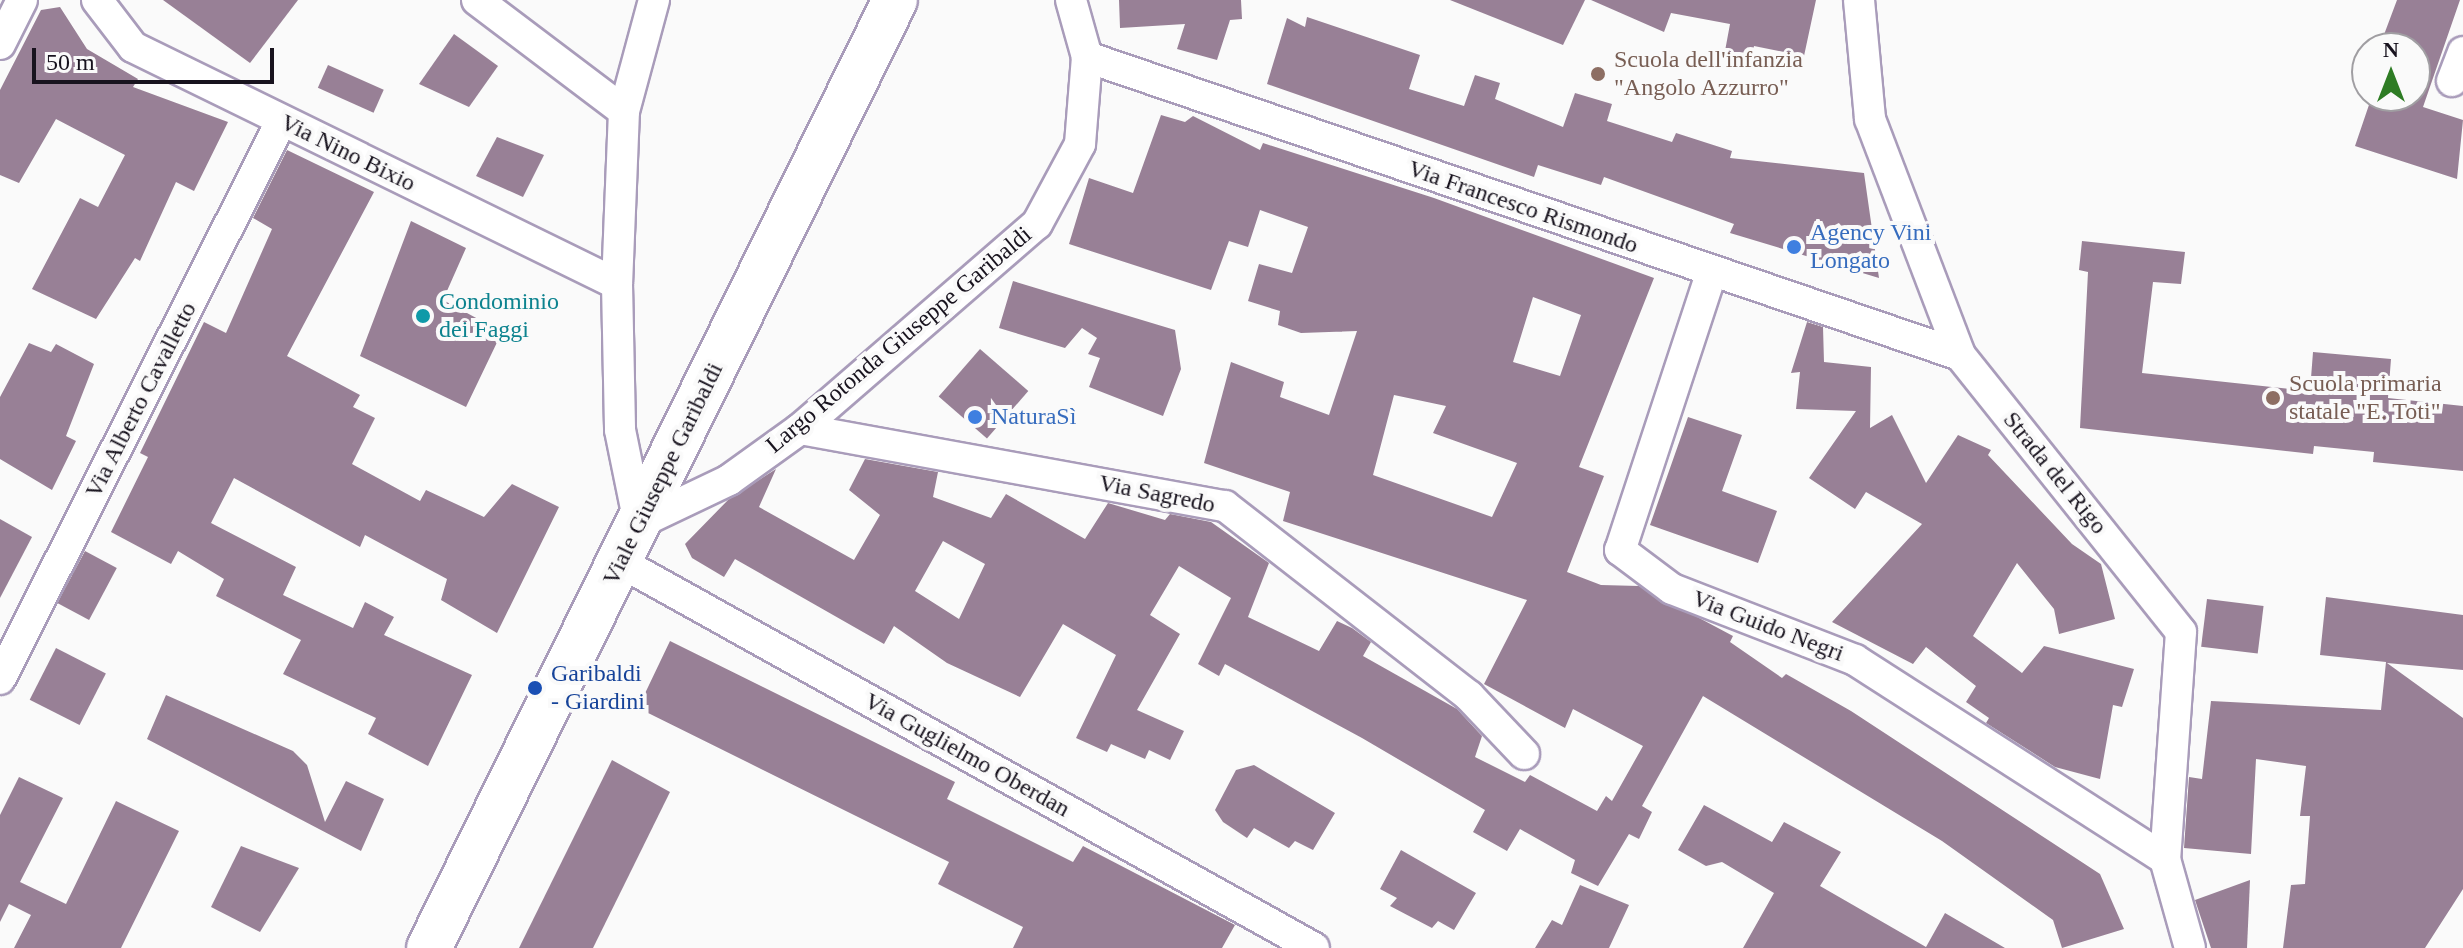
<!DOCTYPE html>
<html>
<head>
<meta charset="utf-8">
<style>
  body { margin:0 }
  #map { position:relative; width:2463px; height:948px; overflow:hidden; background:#fafafa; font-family:Georgia,serif }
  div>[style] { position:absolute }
  .building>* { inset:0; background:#988096; transform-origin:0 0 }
  .roads { filter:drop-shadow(2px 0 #a99cba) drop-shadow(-2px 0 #a99cba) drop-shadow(0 2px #a99cba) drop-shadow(0 -2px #a99cba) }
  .street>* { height:30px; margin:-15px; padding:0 15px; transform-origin:15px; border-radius:15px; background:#fff }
  .secondary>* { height:44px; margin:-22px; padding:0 22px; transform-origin:22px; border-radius:22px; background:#fff }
  .dots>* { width:22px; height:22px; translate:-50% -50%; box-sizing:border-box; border:4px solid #fafafa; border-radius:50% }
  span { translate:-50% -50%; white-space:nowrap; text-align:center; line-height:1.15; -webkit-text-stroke:8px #fafafa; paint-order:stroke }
  .education-label { font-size:24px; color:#785e54 }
  .left { translate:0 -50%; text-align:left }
  .street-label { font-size:24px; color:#18131e }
  .shop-label { font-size:24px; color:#366cbe }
  .culture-label { font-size:24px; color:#0d838f }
  .transit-label { font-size:24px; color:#164399 }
  .north { position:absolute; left:2351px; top:32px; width:80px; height:80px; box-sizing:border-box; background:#fafafa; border:2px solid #a09ea2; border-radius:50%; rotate:0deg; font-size:22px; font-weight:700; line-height:32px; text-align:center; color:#18131e }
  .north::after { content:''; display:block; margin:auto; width:28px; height:36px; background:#2e7c24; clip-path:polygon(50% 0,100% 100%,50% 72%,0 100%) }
  .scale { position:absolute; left:32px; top:48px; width:242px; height:36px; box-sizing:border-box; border:4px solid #18131e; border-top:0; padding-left:10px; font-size:24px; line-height:28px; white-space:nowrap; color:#18131e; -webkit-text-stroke:6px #fafafa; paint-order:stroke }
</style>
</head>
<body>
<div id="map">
  <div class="building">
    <div style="clip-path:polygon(163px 0,298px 0,250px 63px)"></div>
    <div style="clip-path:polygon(1119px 0,1241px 0,1242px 19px,1230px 20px,1217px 60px,1177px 49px,1185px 24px,1120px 28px)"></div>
    <div style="clip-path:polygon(1450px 0,1585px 0,1563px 45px)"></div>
    <div style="clip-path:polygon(1591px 0,1816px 0,1804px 56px,1754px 46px,1752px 58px,1725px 51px,1730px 24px,1671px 13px,1664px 32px)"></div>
    <div style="clip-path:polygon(2397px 0,2460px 0,2423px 107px,2463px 120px,2457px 179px,2355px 146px,2372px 96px,2415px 96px,2415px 48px,2379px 48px)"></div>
    <div style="clip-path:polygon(60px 7px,87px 49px,138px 79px,133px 87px,228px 122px,194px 191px,176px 182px,140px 261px,135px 258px,96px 319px,32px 289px,80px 198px,98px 207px,125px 155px,56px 119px,19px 183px,0 175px,0 90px,41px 10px)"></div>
    <div style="clip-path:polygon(1307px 17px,1420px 55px,1409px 89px,1464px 106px,1475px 75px,1500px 83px,1495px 99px,1563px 127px,1575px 93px,1612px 104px,1607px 121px,1672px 142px,1676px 133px,1732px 151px,1730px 158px,1864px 173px,1879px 278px,1730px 233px,1734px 224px,1604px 177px,1601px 185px,1538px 165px,1534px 177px,1267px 84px,1287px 18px,1305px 27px)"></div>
    <div style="clip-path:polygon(454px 34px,498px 66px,469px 107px,419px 84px)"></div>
    <div style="left:328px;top:65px;width:61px;height:25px;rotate:24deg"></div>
    <div style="clip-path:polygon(evenodd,1161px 115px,1185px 122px,1193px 116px,1260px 150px,1263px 143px,1434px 198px,1654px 278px,1579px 467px,1604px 476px,1567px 572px,1601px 585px,1639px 586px,1733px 636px,1730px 642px,1782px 678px,1786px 674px,1851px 711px,2100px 874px,2124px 929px,2062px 948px,2053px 920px,1942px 841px,1703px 696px,1642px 806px,1652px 812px,1639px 839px,1629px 834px,1598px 886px,1571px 873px,1575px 860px,1520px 829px,1507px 851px,1473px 832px,1485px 810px,1362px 738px,1225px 664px,1219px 676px,1198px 664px,1231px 598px,1179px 566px,1150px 615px,1180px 634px,1137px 710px,1184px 731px,1170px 760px,1149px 750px,1145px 759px,1111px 744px,1107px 752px,1076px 738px,1116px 655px,1063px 624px,1020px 697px,947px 663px,894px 626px,884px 644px,735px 559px,724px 577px,692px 558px,685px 544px,728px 500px,776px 469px,759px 507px,854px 560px,880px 515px,849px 490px,865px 459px,938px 472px,933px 497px,991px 518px,1006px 494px,1085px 539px,1108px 503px,1165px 520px,1170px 514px,1211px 522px,1269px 563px,1248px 617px,1319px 651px,1337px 621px,1352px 628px,1371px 642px,1363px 656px,1457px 709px,1482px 736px,1475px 757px,1525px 782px,1530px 775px,1597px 811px,1606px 796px,1612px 801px,1643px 746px,1573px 709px,1565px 728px,1484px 684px,1527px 600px,1283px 521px,1290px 492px,1204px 463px,1231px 362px,1284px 382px,1280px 397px,1329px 415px,1357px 331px,1301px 333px,1278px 325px,1280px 311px,1248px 301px,1259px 264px,1292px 273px,1308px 227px,1260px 210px,1248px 247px,1229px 241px,1211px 290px,1069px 244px,1089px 178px,1133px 193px,1161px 115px,1533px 297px,1581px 315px,1560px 376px,1513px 362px,1533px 297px,1161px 115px,1394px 395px,1446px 406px,1433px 433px,1517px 463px,1492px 517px,1373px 475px,1394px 395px,1161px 115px,943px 541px,985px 564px,959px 619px,915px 591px,943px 541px)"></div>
    <div style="clip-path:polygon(497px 137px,544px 155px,523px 197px,476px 176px)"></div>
    <div style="clip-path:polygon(287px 150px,374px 192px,287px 356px,360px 395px,353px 407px,375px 418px,352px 464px,420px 501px,426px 490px,484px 517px,512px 484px,559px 507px,497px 633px,441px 600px,447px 579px,365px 535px,360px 547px,234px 478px,211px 523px,296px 567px,283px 595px,353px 628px,365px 602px,394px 617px,384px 635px,472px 675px,428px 766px,368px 734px,376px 718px,283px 674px,301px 640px,216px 596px,224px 579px,178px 551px,171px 564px,111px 532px,148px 457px,140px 453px,204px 322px,226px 333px,272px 229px,253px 218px)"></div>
    <div style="clip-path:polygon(411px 221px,466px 248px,443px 300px,502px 332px,466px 407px,360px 356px)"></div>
    <div style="clip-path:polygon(2082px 241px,2185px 252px,2181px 284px,2153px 282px,2142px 373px,2310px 391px,2313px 352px,2391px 359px,2388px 398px,2463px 406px,2463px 471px,2373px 462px,2374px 452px,2314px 446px,2313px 454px,2080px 428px,2088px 272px,2079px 270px)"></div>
    <div style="clip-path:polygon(1013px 281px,1175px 330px,1181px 369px,1163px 416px,1089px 387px,1100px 358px,1088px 354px,1097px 338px,1082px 328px,1065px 348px,999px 328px)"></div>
    <div style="clip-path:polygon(1807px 322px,1823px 327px,1824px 362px,1871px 367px,1870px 428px,1892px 415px,1926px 483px,1958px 435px,1991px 450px,1988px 455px,2072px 544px,2101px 564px,2115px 619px,2059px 634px,2054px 609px,2017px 563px,1973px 636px,2022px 673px,2044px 646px,2134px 669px,2122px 707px,2113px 705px,2100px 779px,2055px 767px,1986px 723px,1989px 718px,1966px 702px,1976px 686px,1926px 647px,1913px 664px,1832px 622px,1922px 524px,1866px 492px,1855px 509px,1809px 478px,1856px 411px,1796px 409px,1800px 372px,1791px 373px)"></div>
    <div style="clip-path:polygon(29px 343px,51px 352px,56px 344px,94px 364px,66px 436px,76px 441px,52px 490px,0 459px,0 397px)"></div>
    <div style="left:980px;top:349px;width:64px;height:63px;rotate:41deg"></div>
    <div style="clip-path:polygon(1688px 417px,1742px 435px,1722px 491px,1777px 511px,1758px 563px,1650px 525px)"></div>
    <div style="clip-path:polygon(0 519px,32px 537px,0 598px)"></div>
    <div style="left:85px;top:551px;width:36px;height:59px;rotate:28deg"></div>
    <div style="clip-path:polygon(2326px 597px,2463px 615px,2463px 670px,2387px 663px,2463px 718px,2463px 889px,2425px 948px,2283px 948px,2291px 885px,2305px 884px,2310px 816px,2300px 816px,2306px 766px,2256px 759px,2251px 854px,2184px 848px,2189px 777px,2202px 779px,2211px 701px,2381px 710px,2386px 662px,2320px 655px)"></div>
    <div style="left:2207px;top:599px;width:57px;height:48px;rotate:7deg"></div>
    <div style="clip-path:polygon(670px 641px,955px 782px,947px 799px,1073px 862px,1083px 846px,1235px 925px,1222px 948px,1013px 948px,1023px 927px,938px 884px,949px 862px,638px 708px)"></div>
    <div style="left:56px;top:648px;width:56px;height:58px;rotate:27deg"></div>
    <div style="clip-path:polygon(166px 695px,293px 751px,307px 765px,325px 822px,346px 781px,384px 799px,361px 851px,147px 739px)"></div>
    <div style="clip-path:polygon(612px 760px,670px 792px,593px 948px,519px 948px)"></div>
    <div style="clip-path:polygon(1254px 765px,1335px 813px,1313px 850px,1295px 841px,1289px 848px,1254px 828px,1247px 838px,1223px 822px,1215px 810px,1236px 770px)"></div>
    <div style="clip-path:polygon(19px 777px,63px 798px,20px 882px,66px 904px,116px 801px,179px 831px,121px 948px,14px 948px,31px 915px,9px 904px,0 922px,0 815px)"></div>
    <div style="clip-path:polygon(1704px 805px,1772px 842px,1784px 822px,1841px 852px,1820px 886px,1926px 947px,1945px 913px,2005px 948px,1743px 948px,1774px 893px,1722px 862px,1706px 866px,1678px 850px)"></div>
    <div style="clip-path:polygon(241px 846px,299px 868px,260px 932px,211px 907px)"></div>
    <div style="clip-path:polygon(1401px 850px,1476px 893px,1454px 930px,1438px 921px,1432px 928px,1390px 906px,1397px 898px,1380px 889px)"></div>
    <div style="clip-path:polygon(2250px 880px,2247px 948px,2211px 948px,2195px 900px)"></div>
    <div style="clip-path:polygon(1580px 885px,1629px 905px,1609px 948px,1535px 948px,1552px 920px,1562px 925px)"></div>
  </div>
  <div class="roads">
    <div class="street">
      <div style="left:97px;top:0;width:59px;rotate:52.5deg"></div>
      <div style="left:133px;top:47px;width:539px;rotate:26.09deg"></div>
      <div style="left:477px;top:0;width:184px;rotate:37.1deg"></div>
      <div style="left:654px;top:0;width:115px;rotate:105.1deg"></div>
      <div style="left:624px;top:111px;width:173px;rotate:92.3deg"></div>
      <div style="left:617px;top:284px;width:146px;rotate:88.8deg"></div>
      <div style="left:620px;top:430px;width:95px;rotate:78.5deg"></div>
      <div style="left:639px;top:523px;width:100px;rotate:-25.5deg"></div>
      <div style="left:729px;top:480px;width:87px;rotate:-35.7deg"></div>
      <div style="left:800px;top:429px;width:313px;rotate:-40.9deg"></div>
      <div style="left:1037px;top:224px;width:91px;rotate:-61.7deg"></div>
      <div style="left:1080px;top:144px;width:87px;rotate:-85.4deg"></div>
      <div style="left:1087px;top:57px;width:59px;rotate:-105.7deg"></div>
      <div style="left:1859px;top:0;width:120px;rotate:84.7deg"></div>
      <div style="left:1870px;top:119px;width:253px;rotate:69.1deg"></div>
      <div style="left:1960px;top:355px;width:354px;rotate:51.4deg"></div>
      <div style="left:2181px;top:632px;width:228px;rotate:94deg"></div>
      <div style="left:2165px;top:859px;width:92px;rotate:74.3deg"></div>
      <div style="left:0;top:44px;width:49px;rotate:-63.4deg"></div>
      <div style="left:1087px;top:57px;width:922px;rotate:18.85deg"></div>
      <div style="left:2452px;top:81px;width:31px;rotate:-69deg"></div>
      <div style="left:1712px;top:271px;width:294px;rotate:108.2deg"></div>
      <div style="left:1620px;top:550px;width:65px;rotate:36.9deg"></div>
      <div style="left:1672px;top:589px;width:196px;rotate:21.2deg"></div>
      <div style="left:1855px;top:660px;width:368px;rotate:32.7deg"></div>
      <div style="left:800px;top:429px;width:432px;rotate:10.3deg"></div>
      <div style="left:1225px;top:506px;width:309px;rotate:37.9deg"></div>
      <div style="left:1469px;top:696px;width:80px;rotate:46.5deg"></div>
      <div style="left:620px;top:562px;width:794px;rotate:29.08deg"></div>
      <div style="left:0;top:679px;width:626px;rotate:-63.23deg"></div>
    </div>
    <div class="secondary">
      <div style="left:429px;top:948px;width:1056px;rotate:-63.82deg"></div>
    </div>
  </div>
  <div class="dots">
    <div style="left:1598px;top:74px;background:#8d6e63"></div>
    <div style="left:1794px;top:247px;background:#3f7fe0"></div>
    <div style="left:423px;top:316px;background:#0f9aa8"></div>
    <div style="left:2273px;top:398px;background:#8d6e63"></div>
    <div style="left:975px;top:417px;background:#3f7fe0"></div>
    <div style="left:535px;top:688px;background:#1a4fb4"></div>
  </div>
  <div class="education-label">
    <span class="left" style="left:1614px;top:74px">Scuola dell'infanzia<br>"Angolo Azzurro"</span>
    <span class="left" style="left:2289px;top:398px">Scuola primaria<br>statale "E. Toti"</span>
  </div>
  <div class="street-label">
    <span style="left:348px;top:153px;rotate:26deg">Via Nino Bixio</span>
    <span style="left:1523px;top:207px;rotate:19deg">Via Francesco Rismondo</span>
    <span style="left:899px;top:340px;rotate:-40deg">Largo Rotonda Giuseppe Garibaldi</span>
    <span style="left:141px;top:400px;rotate:-63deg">Via Alberto Cavalletto</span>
    <span style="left:2055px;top:473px;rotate:51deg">Strada del Rigo</span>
    <span style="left:663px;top:474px;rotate:-64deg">Viale Giuseppe Garibaldi</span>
    <span style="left:1157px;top:494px;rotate:11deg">Via Sagredo</span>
    <span style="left:1768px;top:626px;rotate:21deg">Via Guido Negri</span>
    <span style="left:967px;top:755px;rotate:29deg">Via Guglielmo Oberdan</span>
  </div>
  <div class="shop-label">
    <span class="left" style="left:1810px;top:247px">Agency Vini<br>Longato</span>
    <span class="left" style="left:991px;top:417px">NaturaSì</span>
  </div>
  <div class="culture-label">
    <span class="left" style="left:439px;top:316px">Condominio<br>dei Faggi</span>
  </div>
  <div class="transit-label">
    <span class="left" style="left:551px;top:688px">Garibaldi<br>- Giardini</span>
  </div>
  <div class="north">N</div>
  <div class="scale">50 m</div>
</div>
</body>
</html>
